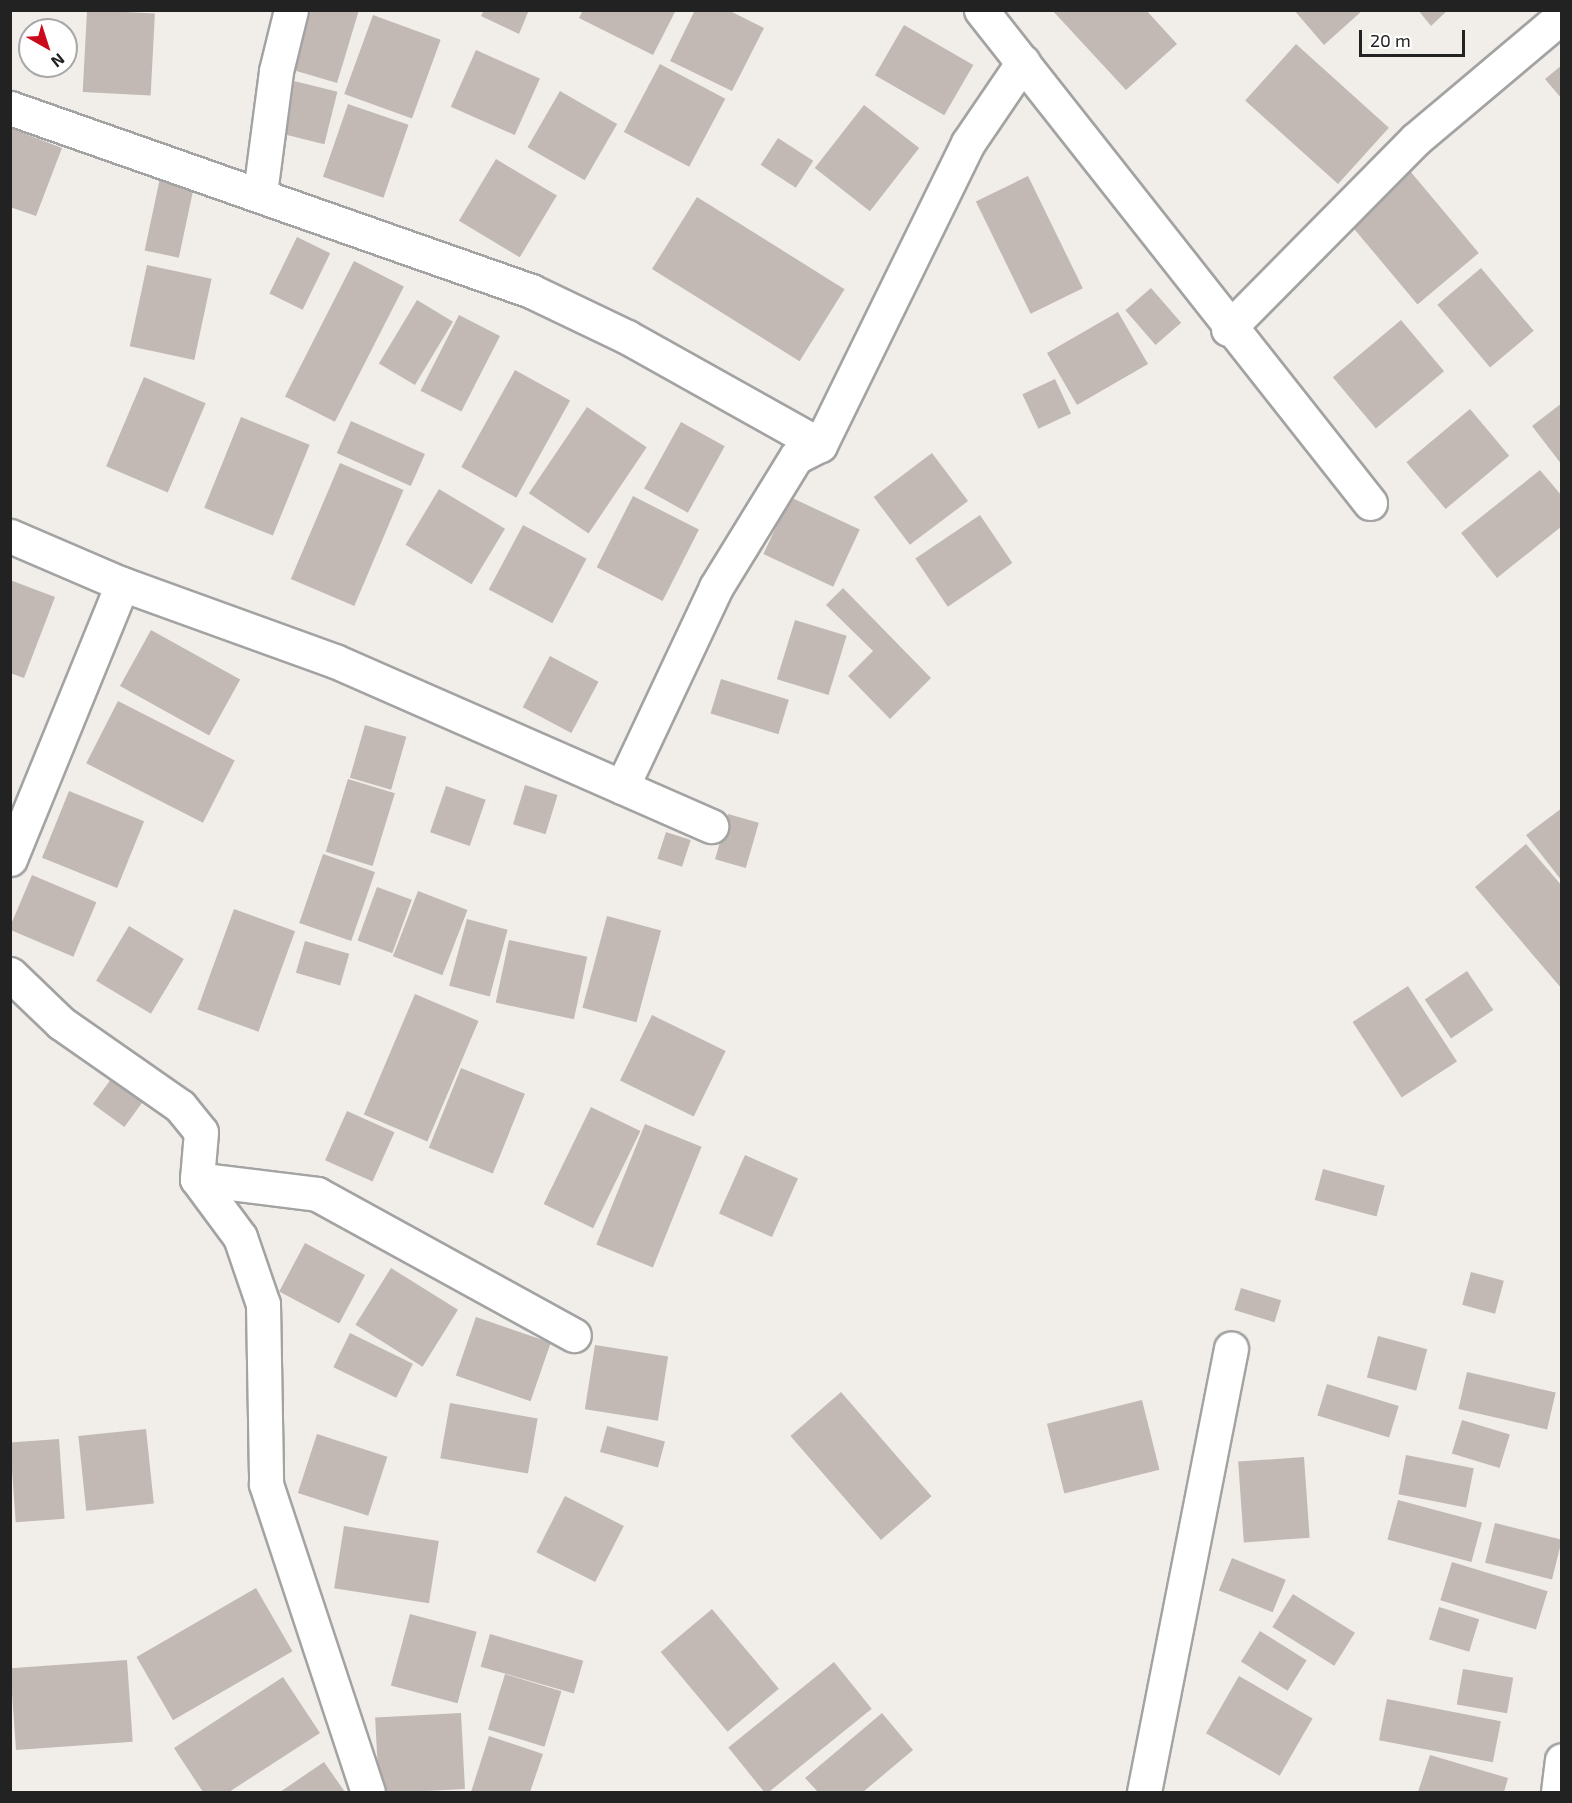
<!DOCTYPE html>
<html>
<head>
<meta charset="utf-8">
<style>
  body { margin:0 }
  #map { position:relative; width:1572px; height:1803px; overflow:hidden; background:#f1eee9; font-family:"Exo 2",sans-serif }
  div>[style] { position:absolute }
  .building>* { inset:0; background:#c2b9b5; transform-origin:0 0 }
  .roads { filter:drop-shadow(2px 0 #a3a3a3) drop-shadow(-2px 0 #a3a3a3) drop-shadow(0 2px #a3a3a3) drop-shadow(0 -2px #a3a3a3) }
  .minor>* { height:33px; margin:-16.5px; padding:0 16.5px; transform-origin:16.5px; border-radius:16.5px; background:#fff }
  span { translate:-50% -50%; white-space:nowrap; text-align:center; line-height:1.15; -webkit-text-stroke:5px #fff; paint-order:stroke }
  .frame { position:absolute; inset:0; border:12px solid #222; pointer-events:none }
  .north { position:absolute; left:18px; top:18px; width:60px; height:60px; box-sizing:border-box; background:#fff; border:2px solid #a7a7a7; border-radius:50%; rotate:141deg; font-size:16px; font-weight:700; line-height:24px; text-align:center; color:#222 }
  .north::after { content:''; display:block; margin:auto; width:21px; height:27px; background:#ca091b; clip-path:polygon(50% 0,100% 100%,50% 72%,0 100%) }
  .scale { position:absolute; left:1359px; top:30px; width:106px; height:27px; box-sizing:border-box; border:3px solid #222; border-top:0; padding-left:8px; font-size:18px; line-height:21px; white-space:nowrap; color:#222; -webkit-text-stroke:4px #fff; paint-order:stroke }
</style>
</head>
<body>
<div id="map">
  <div class="building">
    <div style="left:87px;top:10px;width:68px;height:82px;rotate:3deg"></div>
    <div style="clip-path:polygon(311px 10px,359px 10px,337px 83px,293px 70px)"></div>
    <div style="clip-path:polygon(484px 10px,529px 10px,519px 34px,481px 16px)"></div>
    <div style="clip-path:polygon(583px 10px,676px 10px,653px 55px,579px 18px)"></div>
    <div style="clip-path:polygon(695px 10px,728px 10px,764px 28px,732px 91px,670px 61px)"></div>
    <div style="clip-path:polygon(1052px 10px,1146px 10px,1177px 44px,1126px 90px)"></div>
    <div style="clip-path:polygon(1294px 10px,1363px 10px,1324px 45px)"></div>
    <div style="clip-path:polygon(1418px 10px,1448px 10px,1431px 26px)"></div>
    <div style="left:373px;top:15px;width:72px;height:84px;rotate:20deg"></div>
    <div style="left:904px;top:25px;width:80px;height:58px;rotate:30deg"></div>
    <div style="left:1296px;top:44px;width:125px;height:76px;rotate:42deg"></div>
    <div style="left:476px;top:50px;width:70px;height:62px;rotate:24deg"></div>
    <div style="left:660px;top:64px;width:74px;height:77px;rotate:28deg"></div>
    <div style="clip-path:polygon(1562px 65px,1562px 99px,1545px 79px)"></div>
    <div style="left:286px;top:79px;width:53px;height:54px;rotate:14deg"></div>
    <div style="left:560px;top:91px;width:66px;height:65px;rotate:30deg"></div>
    <div style="left:348px;top:104px;width:64px;height:77px;rotate:19deg"></div>
    <div style="left:864px;top:105px;width:70px;height:80px;rotate:38deg"></div>
    <div style="clip-path:polygon(10px 128px,62px 148px,36px 216px,10px 207px)"></div>
    <div style="left:778px;top:138px;width:42px;height:32px;rotate:33deg"></div>
    <div style="left:496px;top:159px;width:71px;height:72px;rotate:31deg"></div>
    <div style="left:1410px;top:171px;width:107px;height:80px;rotate:50deg"></div>
    <div style="left:1028px;top:176px;width:125px;height:58px;rotate:64deg"></div>
    <div style="left:160px;top:178px;width:35px;height:74px;rotate:12deg"></div>
    <div style="left:697px;top:197px;width:174px;height:85px;rotate:32deg"></div>
    <div style="left:297px;top:237px;width:37px;height:63px;rotate:26deg"></div>
    <div style="left:354px;top:261px;width:56px;height:152px;rotate:27deg"></div>
    <div style="left:147px;top:265px;width:66px;height:83px;rotate:12deg"></div>
    <div style="left:1481px;top:268px;width:82px;height:57px;rotate:50deg"></div>
    <div style="left:1151px;top:288px;width:46px;height:34px;rotate:49deg"></div>
    <div style="left:417px;top:300px;width:42px;height:74px;rotate:31deg"></div>
    <div style="left:1118px;top:312px;width:60px;height:82px;rotate:60deg"></div>
    <div style="left:459px;top:315px;width:46px;height:85px;rotate:27deg"></div>
    <div style="left:1401px;top:320px;width:67px;height:89px;rotate:50deg"></div>
    <div style="left:515px;top:370px;width:63px;height:111px;rotate:29deg"></div>
    <div style="left:144px;top:377px;width:67px;height:97px;rotate:23deg"></div>
    <div style="left:1055px;top:379px;width:38px;height:36px;rotate:65deg"></div>
    <div style="clip-path:polygon(1562px 403px,1562px 465px,1532px 426px)"></div>
    <div style="left:587px;top:407px;width:72px;height:104px;rotate:34deg"></div>
    <div style="left:1470px;top:409px;width:61px;height:83px;rotate:50deg"></div>
    <div style="left:241px;top:417px;width:74px;height:98px;rotate:22deg"></div>
    <div style="left:351px;top:421px;width:81px;height:35px;rotate:24deg"></div>
    <div style="left:681px;top:422px;width:50px;height:76px;rotate:29deg"></div>
    <div style="left:932px;top:453px;width:60px;height:73px;rotate:53deg"></div>
    <div style="left:340px;top:463px;width:69px;height:126px;rotate:23deg"></div>
    <div style="clip-path:polygon(1540px 470px,1562px 496px,1562px 526px,1497px 578px,1461px 533px)"></div>
    <div style="left:439px;top:489px;width:77px;height:65px;rotate:31deg"></div>
    <div style="left:633px;top:496px;width:74px;height:80px;rotate:27deg"></div>
    <div style="left:790px;top:497px;width:77px;height:63px;rotate:25deg"></div>
    <div style="left:980px;top:515px;width:58px;height:78px;rotate:56deg"></div>
    <div style="left:523px;top:525px;width:72px;height:73px;rotate:28deg"></div>
    <div style="clip-path:polygon(10px 580px,55px 597px,24px 678px,10px 673px)"></div>
    <div style="clip-path:polygon(843px 588px,931px 678px,890px 719px,848px 676px,873px 651px,826px 605px)"></div>
    <div style="left:795px;top:620px;width:54px;height:62px;rotate:17deg"></div>
    <div style="left:151px;top:630px;width:102px;height:64px;rotate:29deg"></div>
    <div style="left:550px;top:656px;width:55px;height:58px;rotate:28deg"></div>
    <div style="left:721px;top:679px;width:71px;height:36px;rotate:17deg"></div>
    <div style="left:118px;top:701px;width:131px;height:70px;rotate:27deg"></div>
    <div style="left:365px;top:725px;width:43px;height:55px;rotate:16deg"></div>
    <div style="left:348px;top:779px;width:49px;height:76px;rotate:17deg"></div>
    <div style="left:525px;top:785px;width:34px;height:41px;rotate:17deg"></div>
    <div style="left:446px;top:786px;width:42px;height:49px;rotate:19deg"></div>
    <div style="left:69px;top:791px;width:81px;height:72px;rotate:22deg"></div>
    <div style="clip-path:polygon(1562px 808px,1562px 881px,1526px 835px)"></div>
    <div style="left:728px;top:814px;width:32px;height:47px;rotate:16deg"></div>
    <div style="left:666px;top:832px;width:26px;height:28px;rotate:18deg"></div>
    <div style="clip-path:polygon(1526px 844px,1562px 886px,1562px 989px,1475px 887px)"></div>
    <div style="left:323px;top:854px;width:55px;height:73px;rotate:19deg"></div>
    <div style="left:32px;top:875px;width:70px;height:59px;rotate:23deg"></div>
    <div style="left:377px;top:887px;width:37px;height:57px;rotate:20deg"></div>
    <div style="left:418px;top:891px;width:53px;height:70px;rotate:21deg"></div>
    <div style="left:234px;top:909px;width:65px;height:107px;rotate:20deg"></div>
    <div style="left:607px;top:916px;width:56px;height:95px;rotate:15deg"></div>
    <div style="left:467px;top:919px;width:42px;height:69px;rotate:15deg"></div>
    <div style="left:129px;top:926px;width:64px;height:64px;rotate:31deg"></div>
    <div style="left:509px;top:940px;width:80px;height:64px;rotate:12deg"></div>
    <div style="left:305px;top:941px;width:46px;height:33px;rotate:16deg"></div>
    <div style="left:1467px;top:971px;width:47px;height:51px;rotate:56deg"></div>
    <div style="left:1408px;top:986px;width:90px;height:66px;rotate:57deg"></div>
    <div style="left:415px;top:994px;width:69px;height:131px;rotate:23deg"></div>
    <div style="left:652px;top:1015px;width:82px;height:73px;rotate:26deg"></div>
    <div style="left:461px;top:1068px;width:69px;height:86px;rotate:22deg"></div>
    <div style="left:114px;top:1075px;width:39px;height:36px;rotate:36deg"></div>
    <div style="left:591px;top:1107px;width:55px;height:108px;rotate:26deg"></div>
    <div style="left:347px;top:1111px;width:52px;height:54px;rotate:24deg"></div>
    <div style="left:645px;top:1124px;width:61px;height:130px;rotate:22deg"></div>
    <div style="left:745px;top:1155px;width:58px;height:64px;rotate:24deg"></div>
    <div style="left:1323px;top:1169px;width:64px;height:32px;rotate:15deg"></div>
    <div style="left:305px;top:1243px;width:68px;height:55px;rotate:28deg"></div>
    <div style="left:391px;top:1268px;width:79px;height:67px;rotate:32deg"></div>
    <div style="left:1471px;top:1272px;width:34px;height:34px;rotate:15deg"></div>
    <div style="left:1241px;top:1288px;width:42px;height:23px;rotate:17deg"></div>
    <div style="left:476px;top:1317px;width:79px;height:62px;rotate:19deg"></div>
    <div style="left:350px;top:1333px;width:70px;height:38px;rotate:26deg"></div>
    <div style="left:1378px;top:1336px;width:51px;height:43px;rotate:15deg"></div>
    <div style="left:595px;top:1345px;width:74px;height:65px;rotate:9deg"></div>
    <div style="left:1467px;top:1372px;width:91px;height:38px;rotate:13deg"></div>
    <div style="left:1327px;top:1384px;width:75px;height:33px;rotate:17deg"></div>
    <div style="left:841px;top:1392px;width:138px;height:67px;rotate:49deg"></div>
    <div style="left:1142px;top:1400px;width:72px;height:98px;rotate:76deg"></div>
    <div style="left:450px;top:1403px;width:89px;height:56px;rotate:10deg"></div>
    <div style="left:1462px;top:1420px;width:50px;height:35px;rotate:17deg"></div>
    <div style="left:607px;top:1426px;width:60px;height:27px;rotate:15deg"></div>
    <div style="left:146px;top:1429px;width:75px;height:68px;rotate:84deg"></div>
    <div style="left:317px;top:1434px;width:74px;height:62px;rotate:18deg"></div>
    <div style="left:59px;top:1439px;width:80px;height:49px;rotate:86deg"></div>
    <div style="left:1406px;top:1455px;width:69px;height:40px;rotate:11deg"></div>
    <div style="left:1304px;top:1457px;width:81px;height:66px;rotate:86deg"></div>
    <div style="left:565px;top:1496px;width:66px;height:63px;rotate:27deg"></div>
    <div style="left:1398px;top:1500px;width:87px;height:41px;rotate:15deg"></div>
    <div style="left:1495px;top:1523px;width:69px;height:41px;rotate:14deg"></div>
    <div style="left:344px;top:1526px;width:96px;height:63px;rotate:9deg"></div>
    <div style="left:1232px;top:1558px;width:58px;height:35px;rotate:22deg"></div>
    <div style="left:1452px;top:1562px;width:100px;height:40px;rotate:17deg"></div>
    <div style="left:256px;top:1588px;width:73px;height:138px;rotate:60deg"></div>
    <div style="left:1293px;top:1594px;width:73px;height:39px;rotate:32deg"></div>
    <div style="left:1439px;top:1607px;width:42px;height:34px;rotate:17deg"></div>
    <div style="left:712px;top:1609px;width:104px;height:67px;rotate:50deg"></div>
    <div style="left:410px;top:1614px;width:69px;height:74px;rotate:15deg"></div>
    <div style="left:1260px;top:1631px;width:55px;height:36px;rotate:32deg"></div>
    <div style="left:490px;top:1634px;width:97px;height:34px;rotate:16deg"></div>
    <div style="left:127px;top:1660px;width:82px;height:117px;rotate:86deg"></div>
    <div style="left:834px;top:1662px;width:60px;height:136px;rotate:51deg"></div>
    <div style="left:1463px;top:1669px;width:51px;height:36px;rotate:10deg"></div>
    <div style="left:505px;top:1674px;width:59px;height:58px;rotate:17deg"></div>
    <div style="left:1239px;top:1676px;width:85px;height:66px;rotate:30deg"></div>
    <div style="clip-path:polygon(283px 1677px,320px 1733px,229px 1792px,203px 1792px,174px 1748px)"></div>
    <div style="left:1387px;top:1699px;width:116px;height:42px;rotate:11deg"></div>
    <div style="left:461px;top:1713px;width:76px;height:86px;rotate:87deg"></div>
    <div style="clip-path:polygon(882px 1713px,913px 1750px,863px 1792px,818px 1792px,805px 1778px)"></div>
    <div style="clip-path:polygon(489px 1736px,543px 1754px,530px 1792px,471px 1792px)"></div>
    <div style="clip-path:polygon(1430px 1755px,1508px 1778px,1504px 1792px,1418px 1792px)"></div>
    <div style="clip-path:polygon(324px 1762px,345px 1792px,280px 1792px)"></div>
  </div>
  <div class="roads">
    <div class="minor">
      <div style="left:981px;top:10px;width:628px;rotate:51.72deg"></div>
      <div style="left:10px;top:108px;width:552px;rotate:19.35deg"></div>
      <div style="left:531px;top:291px;width:106px;rotate:25.6deg"></div>
      <div style="left:627px;top:337px;width:221px;rotate:29.2deg"></div>
      <div style="left:260px;top:193px;width:123px;rotate:-82.5deg"></div>
      <div style="left:276px;top:71px;width:63px;rotate:-76.2deg"></div>
      <div style="left:1228px;top:329px;width:267px;rotate:-45.3deg"></div>
      <div style="left:1416px;top:139px;width:191px;rotate:-40.1deg"></div>
      <div style="left:10px;top:536px;width:122px;rotate:23.2deg"></div>
      <div style="left:122px;top:584px;width:226px;rotate:19.9deg"></div>
      <div style="left:335px;top:661px;width:411px;rotate:23.7deg"></div>
      <div style="left:622px;top:787px;width:221px;rotate:-64.8deg"></div>
      <div style="left:716px;top:587px;width:153px;rotate:-58.4deg"></div>
      <div style="left:796px;top:457px;width:27px;rotate:-27deg"></div>
      <div style="left:820px;top:445px;width:336px;rotate:-63.9deg"></div>
      <div style="left:968px;top:143px;width:98px;rotate:-55.8deg"></div>
      <div style="left:10px;top:859px;width:297px;rotate:-67.8deg"></div>
      <div style="left:10px;top:974px;width:71px;rotate:43.9deg"></div>
      <div style="left:61px;top:1023px;width:145px;rotate:34.9deg"></div>
      <div style="left:180px;top:1106px;width:33px;rotate:51deg"></div>
      <div style="left:201px;top:1132px;width:47px;rotate:94.9deg"></div>
      <div style="left:197px;top:1179px;width:121px;rotate:7.1deg"></div>
      <div style="left:317px;top:1194px;width:293px;rotate:28.8deg"></div>
      <div style="left:197px;top:1179px;width:72px;rotate:53.4deg"></div>
      <div style="left:240px;top:1237px;width:71px;rotate:71.1deg"></div>
      <div style="left:263px;top:1304px;width:180px;rotate:89deg"></div>
      <div style="left:266px;top:1484px;width:324px;rotate:71.7deg"></div>
      <div style="left:1144px;top:1792px;width:452px;rotate:-78.9deg"></div>
      <div style="left:1558px;top:1792px;width:32px;rotate:-83deg"></div>
    </div>
  </div>
  <div class="frame"></div>
  <div class="north">N</div>
  <div class="scale">20 m</div>
</div>
</body>
</html>
